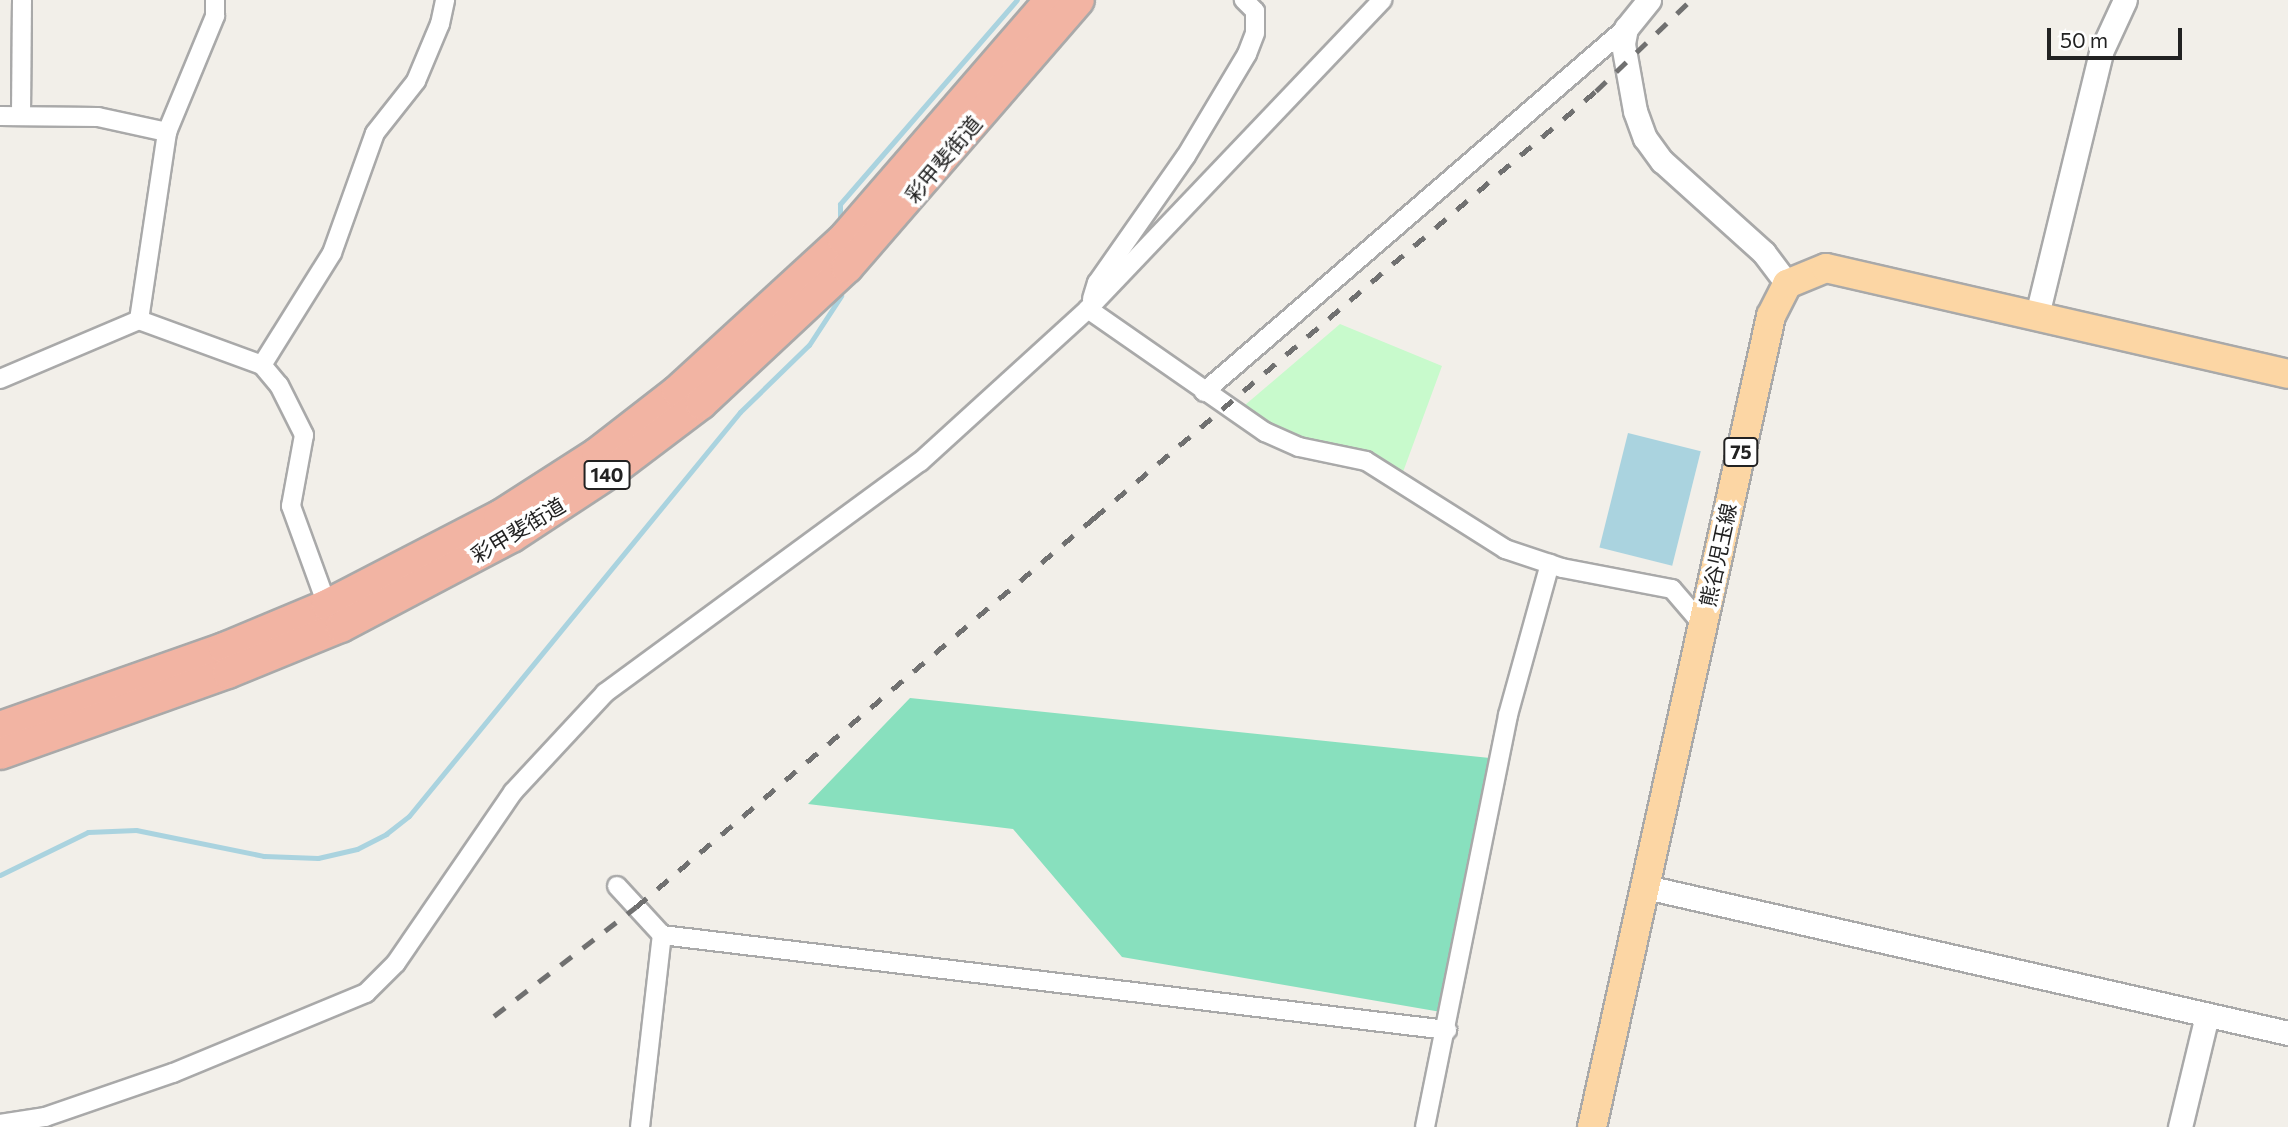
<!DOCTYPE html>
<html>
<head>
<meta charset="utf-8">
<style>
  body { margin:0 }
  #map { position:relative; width:2288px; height:1127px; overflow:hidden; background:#f2efe9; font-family:Commissioner,"Noto Sans JP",sans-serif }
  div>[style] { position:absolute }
  .park>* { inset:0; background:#c8facc }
  .pitch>* { inset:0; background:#88e0be }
  .water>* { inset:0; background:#aad3df; transform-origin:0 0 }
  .stream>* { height:5px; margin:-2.5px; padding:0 2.5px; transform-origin:2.5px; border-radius:2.5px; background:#aad3df }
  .roads { filter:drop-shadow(2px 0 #a9a9a9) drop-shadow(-2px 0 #a9a9a9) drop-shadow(0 2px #a9a9a9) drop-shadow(0 -2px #a9a9a9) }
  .minor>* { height:18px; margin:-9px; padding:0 9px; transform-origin:9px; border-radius:9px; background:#fff }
  .tertiary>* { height:23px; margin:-11.5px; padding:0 11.5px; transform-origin:11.5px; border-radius:11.5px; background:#fff }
  .primary>* { height:28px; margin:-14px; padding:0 14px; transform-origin:14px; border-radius:14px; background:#fcd6a4 }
  .trunk>* { height:30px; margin:-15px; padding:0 15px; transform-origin:15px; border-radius:15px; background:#f2b4a3 }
  .rail>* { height:5px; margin-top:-2.5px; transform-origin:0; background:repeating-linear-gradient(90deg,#707070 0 14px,transparent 0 28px) }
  span { translate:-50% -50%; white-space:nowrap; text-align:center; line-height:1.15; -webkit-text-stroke:7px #fff; paint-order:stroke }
  .shield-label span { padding:2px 5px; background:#fff; border:2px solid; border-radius:5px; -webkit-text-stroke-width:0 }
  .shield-label { font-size:19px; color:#222; font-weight:700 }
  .street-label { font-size:21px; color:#222 }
  .scale { position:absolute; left:2047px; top:28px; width:135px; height:32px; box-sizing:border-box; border:4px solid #222; border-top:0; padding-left:9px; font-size:21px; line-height:24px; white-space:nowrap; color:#222; -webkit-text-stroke:5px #fff; paint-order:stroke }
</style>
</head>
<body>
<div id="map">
  <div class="park">
    <div style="clip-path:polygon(1340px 324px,1442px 366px,1403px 472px,1369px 453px,1302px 443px,1268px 429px,1245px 405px)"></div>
  </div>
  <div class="pitch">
    <div style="clip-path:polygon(910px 698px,1490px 758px,1441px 1012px,1122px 957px,1013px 829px,808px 804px)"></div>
  </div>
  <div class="water">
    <div style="left:1628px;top:433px;width:75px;height:118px;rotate:14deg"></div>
  </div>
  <div class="stream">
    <div style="left:840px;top:225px;width:21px;rotate:-90deg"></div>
    <div style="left:840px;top:204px;width:270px;rotate:-49.1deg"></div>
    <div style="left:0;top:875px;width:98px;rotate:-26deg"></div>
    <div style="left:88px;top:832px;width:48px;rotate:-2.4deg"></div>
    <div style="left:136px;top:830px;width:131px;rotate:11.5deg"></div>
    <div style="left:264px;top:856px;width:54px;rotate:2.1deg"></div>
    <div style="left:318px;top:858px;width:40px;rotate:-13deg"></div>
    <div style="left:357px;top:849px;width:33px;rotate:-27deg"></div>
    <div style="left:386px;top:834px;width:29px;rotate:-38deg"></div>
    <div style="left:409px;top:816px;width:522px;rotate:-50.67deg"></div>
    <div style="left:740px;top:412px;width:96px;rotate:-44.2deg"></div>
    <div style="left:809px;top:345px;width:59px;rotate:-56.9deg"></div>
  </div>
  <div class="roads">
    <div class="minor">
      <div style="left:21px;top:115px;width:115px;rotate:-89.5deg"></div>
      <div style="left:0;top:116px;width:98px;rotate:0.6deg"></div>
      <div style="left:98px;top:117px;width:71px;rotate:12.3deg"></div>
      <div style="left:1092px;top:299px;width:17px;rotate:-73deg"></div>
      <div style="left:1097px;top:283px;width:155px;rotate:-55deg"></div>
      <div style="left:1186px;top:156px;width:119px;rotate:-59.1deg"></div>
      <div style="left:1247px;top:54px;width:22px;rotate:-69deg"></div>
      <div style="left:1255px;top:33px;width:22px;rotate:-90deg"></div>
      <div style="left:1255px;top:11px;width:16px;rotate:-135deg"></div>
      <div style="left:1088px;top:309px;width:216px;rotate:34.8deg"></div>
      <div style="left:1265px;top:432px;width:37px;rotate:24deg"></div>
      <div style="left:1299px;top:447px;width:68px;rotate:11.8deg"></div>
      <div style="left:1366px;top:461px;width:165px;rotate:32.3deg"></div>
      <div style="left:1505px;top:549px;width:60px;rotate:18.4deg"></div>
      <div style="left:1562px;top:568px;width:112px;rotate:10.8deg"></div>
      <div style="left:1672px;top:589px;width:48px;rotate:49.3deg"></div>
      <div style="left:139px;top:320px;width:190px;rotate:-81.5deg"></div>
      <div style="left:167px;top:132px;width:126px;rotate:-67.5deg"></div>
      <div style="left:215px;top:16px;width:16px;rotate:-90deg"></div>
      <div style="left:262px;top:365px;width:132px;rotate:-58deg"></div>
      <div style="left:332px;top:253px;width:127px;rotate:-70.3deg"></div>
      <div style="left:375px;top:133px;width:66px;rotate:-51.7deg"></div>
      <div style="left:416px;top:81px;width:62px;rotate:-67.2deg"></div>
      <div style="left:440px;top:24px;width:25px;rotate:-78deg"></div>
      <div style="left:0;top:379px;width:151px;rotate:-23deg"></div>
      <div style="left:139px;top:320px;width:131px;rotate:20.1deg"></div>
      <div style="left:262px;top:365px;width:26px;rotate:50deg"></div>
      <div style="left:279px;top:385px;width:56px;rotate:63.4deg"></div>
      <div style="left:304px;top:435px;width:72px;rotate:100.4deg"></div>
      <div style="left:291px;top:506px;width:105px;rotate:70deg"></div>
      <div style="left:1204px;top:392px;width:557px;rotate:-40.78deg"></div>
      <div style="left:617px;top:886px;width:67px;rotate:47.4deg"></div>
      <div style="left:662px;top:935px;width:791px;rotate:6.9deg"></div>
      <div style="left:0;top:1124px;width:46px;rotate:-8.8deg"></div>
      <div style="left:45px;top:1117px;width:135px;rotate:-19deg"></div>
      <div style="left:173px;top:1073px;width:209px;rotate:-22.5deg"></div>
      <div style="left:366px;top:993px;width:42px;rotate:-45deg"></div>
      <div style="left:396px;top:963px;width:207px;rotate:-55.6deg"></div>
      <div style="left:513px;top:792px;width:135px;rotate:-47.1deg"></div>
      <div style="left:605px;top:693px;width:391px;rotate:-36.3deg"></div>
      <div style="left:920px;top:462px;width:227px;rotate:-42.3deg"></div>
      <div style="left:1088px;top:309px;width:427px;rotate:-46.4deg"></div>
      <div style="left:640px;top:1127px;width:193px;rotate:-83.5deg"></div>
      <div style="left:1425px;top:1127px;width:420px;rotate:-78.6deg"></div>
      <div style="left:1508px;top:715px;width:157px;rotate:-74.5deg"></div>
    </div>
    <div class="tertiary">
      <div style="left:1649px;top:0;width:36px;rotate:129deg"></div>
      <div style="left:1626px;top:28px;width:16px;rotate:101deg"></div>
      <div style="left:1623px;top:44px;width:68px;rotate:79.8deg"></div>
      <div style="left:1635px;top:111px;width:29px;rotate:70deg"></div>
      <div style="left:1645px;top:138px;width:29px;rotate:54deg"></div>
      <div style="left:1662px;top:161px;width:137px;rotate:42deg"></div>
      <div style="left:1764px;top:253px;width:39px;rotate:53deg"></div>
      <div style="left:2037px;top:315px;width:271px;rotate:-76.3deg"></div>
      <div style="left:2101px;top:52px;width:57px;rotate:-65.2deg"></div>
      <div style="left:1646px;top:887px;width:658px;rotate:12.81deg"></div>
      <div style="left:2180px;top:1127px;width:115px;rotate:-76.4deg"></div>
    </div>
    <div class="primary">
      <div style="left:1592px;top:1127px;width:831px;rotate:-77.55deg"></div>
      <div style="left:1771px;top:316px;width:36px;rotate:-63deg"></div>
      <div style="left:1787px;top:284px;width:42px;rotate:-22.3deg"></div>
      <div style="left:1826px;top:268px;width:474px;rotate:12.9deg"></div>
    </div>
    <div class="trunk">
      <div style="left:0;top:727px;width:238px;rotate:-19.4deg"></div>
      <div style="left:224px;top:648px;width:112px;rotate:-22.7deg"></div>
      <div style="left:327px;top:605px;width:194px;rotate:-27.4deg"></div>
      <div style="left:499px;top:516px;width:117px;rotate:-32.7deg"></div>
      <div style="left:597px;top:453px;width:101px;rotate:-37.8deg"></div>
      <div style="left:677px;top:391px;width:225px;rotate:-42.5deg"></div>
      <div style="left:843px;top:239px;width:316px;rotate:-49.1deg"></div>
      <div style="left:0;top:754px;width:242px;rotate:-19.6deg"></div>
      <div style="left:228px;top:673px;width:122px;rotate:-22.2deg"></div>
      <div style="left:341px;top:627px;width:193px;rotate:-27.8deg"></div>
      <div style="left:512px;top:537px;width:118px;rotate:-33.3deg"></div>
      <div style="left:611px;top:472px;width:113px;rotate:-37.1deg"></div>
      <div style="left:701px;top:404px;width:200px;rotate:-43deg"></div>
      <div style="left:847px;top:268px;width:354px;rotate:-49.1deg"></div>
    </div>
  </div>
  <div class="rail">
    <div style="left:494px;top:1016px;width:179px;rotate:-37.5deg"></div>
    <div style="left:636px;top:907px;width:601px;rotate:-40.34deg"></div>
    <div style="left:1094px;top:518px;width:659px;rotate:-40.38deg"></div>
    <div style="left:1596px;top:91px;width:132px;rotate:-43.8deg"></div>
  </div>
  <div class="shield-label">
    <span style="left:1741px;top:452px">75</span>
    <span style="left:607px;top:475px">140</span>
  </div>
  <div class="street-label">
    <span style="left:943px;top:159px;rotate:-50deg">彩甲斐街道</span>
    <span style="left:518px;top:530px;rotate:-31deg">彩甲斐街道</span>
    <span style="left:1718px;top:555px;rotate:-78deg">熊谷児玉線</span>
  </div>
  <div class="scale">50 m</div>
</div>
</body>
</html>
